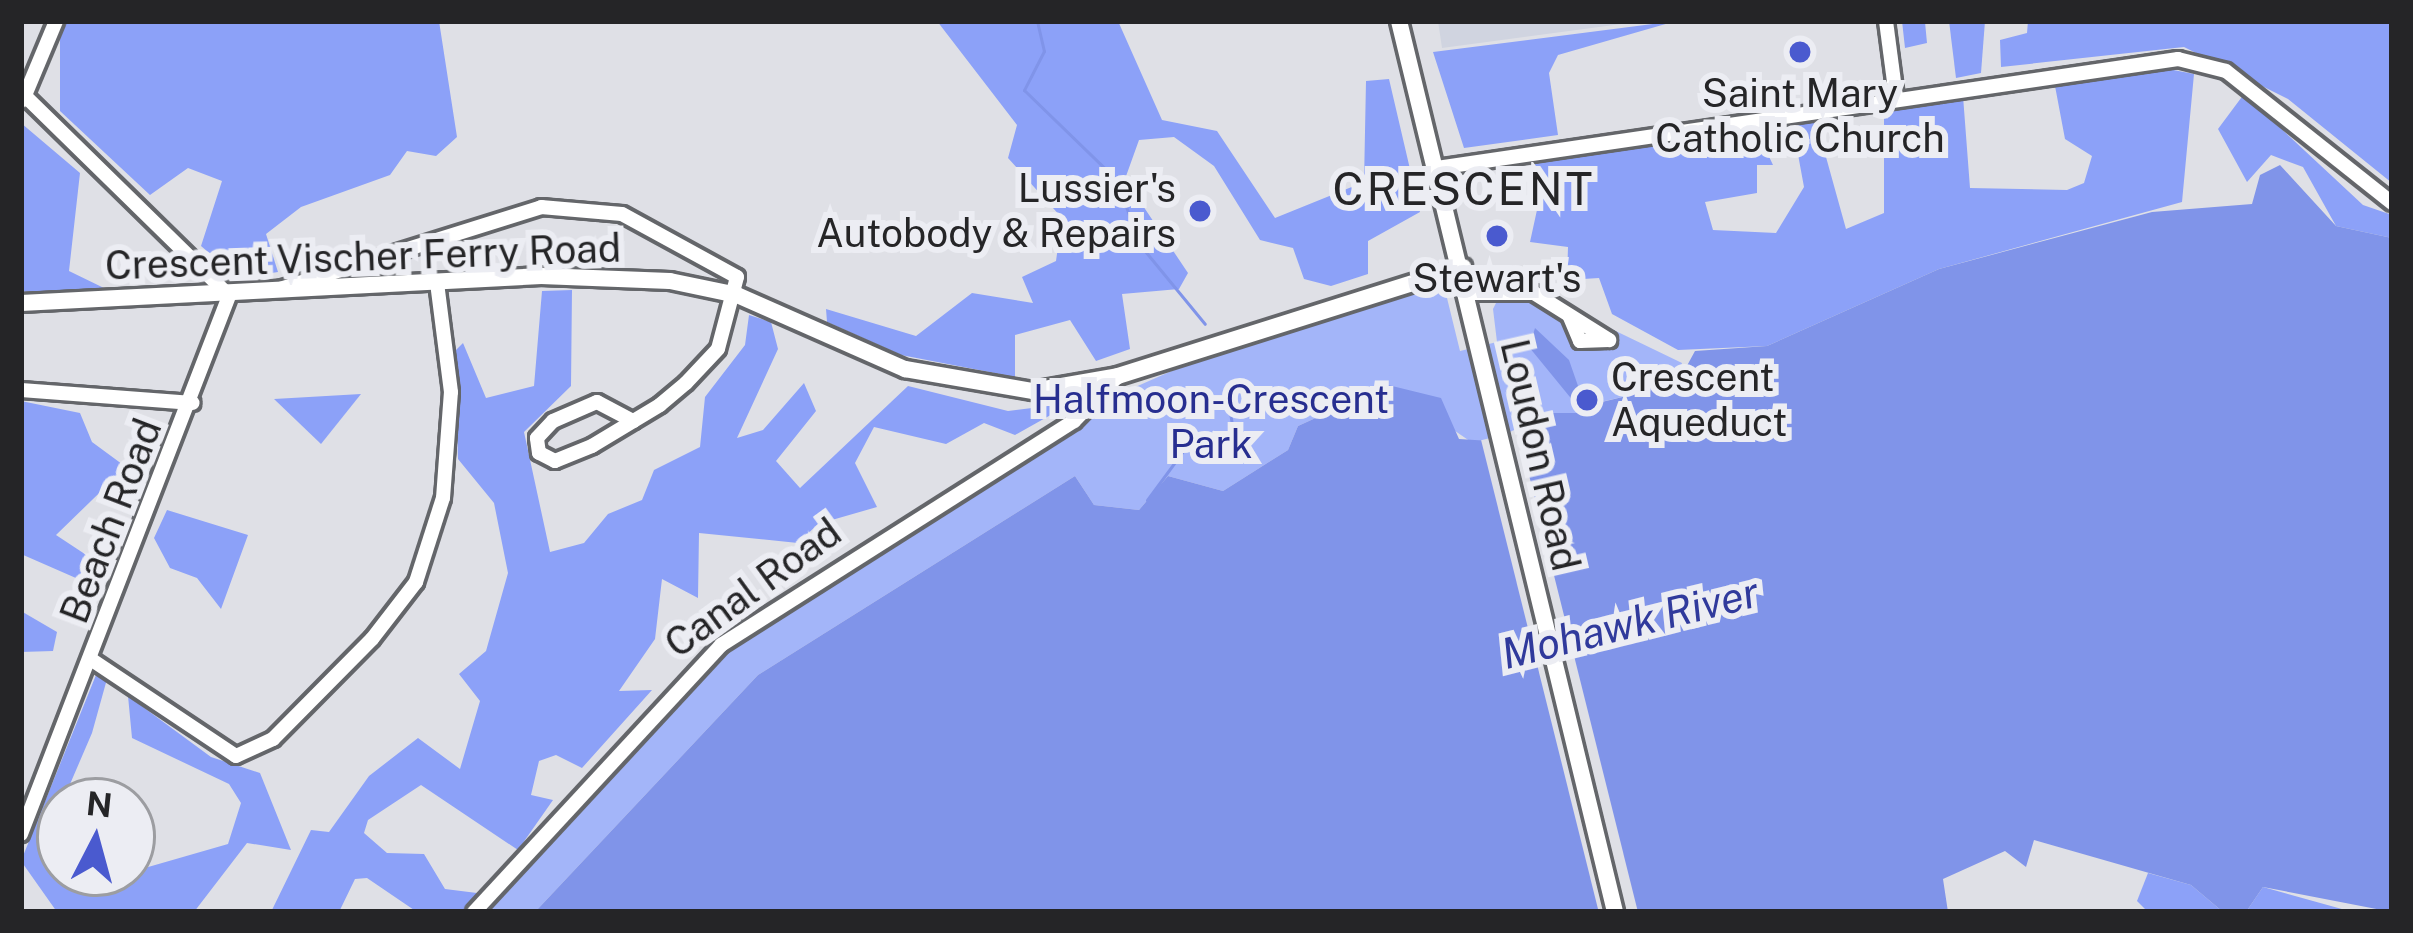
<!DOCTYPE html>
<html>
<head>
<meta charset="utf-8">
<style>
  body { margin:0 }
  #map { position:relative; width:2413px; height:933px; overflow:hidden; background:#dfe0e6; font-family:"Public Sans",sans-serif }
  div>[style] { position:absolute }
  .built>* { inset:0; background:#d0d4e0 }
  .green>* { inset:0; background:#a3b5f9 }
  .forest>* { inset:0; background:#8ca1f8 }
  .water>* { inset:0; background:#8094e9 }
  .pier>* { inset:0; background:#dfe0e6; transform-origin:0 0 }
  .stream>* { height:3px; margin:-1.5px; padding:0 1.5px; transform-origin:1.5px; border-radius:1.5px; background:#8094e9 }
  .roads { filter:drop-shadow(3px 0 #64666a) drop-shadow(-3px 0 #64666a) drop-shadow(0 3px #64666a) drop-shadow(0 -3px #64666a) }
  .minor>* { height:14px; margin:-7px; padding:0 7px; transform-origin:7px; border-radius:7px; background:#fff }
  .major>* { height:16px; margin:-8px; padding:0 8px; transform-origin:8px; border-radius:8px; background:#fff }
  .dots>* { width:33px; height:33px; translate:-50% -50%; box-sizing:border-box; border:6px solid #ecedf3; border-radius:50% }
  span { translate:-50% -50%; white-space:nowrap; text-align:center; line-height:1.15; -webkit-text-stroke:12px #ecedf3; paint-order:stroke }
  .poi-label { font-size:39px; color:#252527 }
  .right { translate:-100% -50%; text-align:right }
  .left { translate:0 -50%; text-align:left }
  .street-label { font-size:39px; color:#252527 }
  .park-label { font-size:39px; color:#272e90 }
  .water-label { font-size:42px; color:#303a9c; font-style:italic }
  .quarter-label { font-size:45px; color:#252527; letter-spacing:3px }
  .frame { position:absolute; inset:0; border:24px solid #252527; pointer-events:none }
  .north { position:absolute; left:36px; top:777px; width:120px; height:120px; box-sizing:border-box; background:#ecedf3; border:3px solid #9c9da1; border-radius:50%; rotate:6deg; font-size:33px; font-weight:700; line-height:48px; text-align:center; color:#252527 }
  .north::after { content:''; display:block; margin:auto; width:42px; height:54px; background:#4a5acf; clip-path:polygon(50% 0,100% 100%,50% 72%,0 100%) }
</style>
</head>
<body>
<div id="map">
  <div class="built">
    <div style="clip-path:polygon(1438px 21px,1644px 21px,1442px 48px)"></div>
  </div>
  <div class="green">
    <div style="clip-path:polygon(1508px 279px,1682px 363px,1677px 384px,1584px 406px,1583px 400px,1567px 385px,1583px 413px,1571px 421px,1540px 419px,1477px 446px,1388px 385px,1298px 426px,1288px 450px,1223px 491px,1168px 476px,1139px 510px,1094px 505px,1075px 476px,758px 675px,535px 912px,474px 912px,705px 658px,1099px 403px,1217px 351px,1430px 289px,1447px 298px,1460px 351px,1497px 342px,1493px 309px)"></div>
  </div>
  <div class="forest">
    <div style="clip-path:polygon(60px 21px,439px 21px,457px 137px,436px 156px,407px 151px,390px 175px,301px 207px,266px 234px,278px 272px,239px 278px,201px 246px,222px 181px,188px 168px,150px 195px,60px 111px)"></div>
    <div style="clip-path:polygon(937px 21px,1118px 21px,1162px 120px,1217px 131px,1275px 218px,1364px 182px,1366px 81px,1389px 79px,1420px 212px,1368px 241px,1368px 274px,1331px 286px,1304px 279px,1293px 248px,1260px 240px,1214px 166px,1174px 137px,1139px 140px,1125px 179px,1188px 273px,1179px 289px,1122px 294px,1130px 349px,1096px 361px,1070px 320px,1015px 335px,1015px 377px,901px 355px,827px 322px,826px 309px,916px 336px,972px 293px,1033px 303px,1022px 277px,1056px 261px,1062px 218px,1008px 158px,1017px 125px)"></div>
    <div style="clip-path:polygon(1676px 21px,1558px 55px,1549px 73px,1558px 135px,1464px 148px,1433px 52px)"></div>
    <div style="clip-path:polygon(1902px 21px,1948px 21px,1925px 22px,1927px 43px,1905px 48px)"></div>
    <div style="clip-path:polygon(1949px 21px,1985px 21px,1981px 73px,1956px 78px)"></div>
    <div style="clip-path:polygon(2028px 21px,2392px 21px,2392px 183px,2288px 99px,2184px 47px,2001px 67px,2000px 40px,2027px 33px)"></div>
    <div style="clip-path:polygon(2163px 68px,2194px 74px,2182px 202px,1939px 269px,1767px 346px,1678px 350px,1612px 314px,1599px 278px,1567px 280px,1568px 247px,1530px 242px,1542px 187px,1533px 158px,1756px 129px,1773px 165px,1757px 165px,1757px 193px,1705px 202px,1713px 230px,1776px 233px,1804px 187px,1792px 122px,1816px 121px,1846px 229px,1884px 213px,1884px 107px,1963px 96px,1970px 188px,2067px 190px,2084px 183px,2092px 156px,2065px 139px,2055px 86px)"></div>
    <div style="clip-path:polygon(2244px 94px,2363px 205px,2392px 215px,2392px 238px,2336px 226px,2303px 167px,2271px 155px,2247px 182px,2218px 129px)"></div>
    <div style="clip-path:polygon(21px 123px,80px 173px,69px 271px,106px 289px,21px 292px)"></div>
    <div style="clip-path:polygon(572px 290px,571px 386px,524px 432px,550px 552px,584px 543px,608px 514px,642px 500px,654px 470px,700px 447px,705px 397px,745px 345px,749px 315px,771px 322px,778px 349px,737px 438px,763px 430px,804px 383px,816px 411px,776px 461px,800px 488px,908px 386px,1008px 411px,1072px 403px,1015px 435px,984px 423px,946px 444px,874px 427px,855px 463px,877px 507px,818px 524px,798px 543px,699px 533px,698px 598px,662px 579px,655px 639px,619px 691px,652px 690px,582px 768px,556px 755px,539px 761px,531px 795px,553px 800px,518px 850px,421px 785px,368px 820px,364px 833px,387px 853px,424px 854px,445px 889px,477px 893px,465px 912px,417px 912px,367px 878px,355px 879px,339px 912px,271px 912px,311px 830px,329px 832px,369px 776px,418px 738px,460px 769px,480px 701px,459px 674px,486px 651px,508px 573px,494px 503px,458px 459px,455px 351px,463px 343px,486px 398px,534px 386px,542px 291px)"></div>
    <div style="clip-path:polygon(361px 394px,321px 444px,274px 399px)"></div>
    <div style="clip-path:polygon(21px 401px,80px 413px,92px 442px,126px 467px,56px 535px,106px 568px,101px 589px,21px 554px)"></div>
    <div style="clip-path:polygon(167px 510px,248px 535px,221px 609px,197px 578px,170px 568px,154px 538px)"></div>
    <div style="clip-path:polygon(21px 611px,57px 632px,53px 651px,21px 652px)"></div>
    <div style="clip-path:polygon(98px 670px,107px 679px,92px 733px,49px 833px,46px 854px,60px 873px,117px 876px,228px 844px,241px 803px,229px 784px,132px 738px,128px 696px,211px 757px,260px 773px,291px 850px,247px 843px,194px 912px,57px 912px,21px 861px)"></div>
    <div style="clip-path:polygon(2148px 873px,2191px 885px,2223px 912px,2148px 912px,2137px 901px)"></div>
    <div style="clip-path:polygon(2263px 887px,2349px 911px,2375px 912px,2246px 912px)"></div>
  </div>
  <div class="water">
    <div style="clip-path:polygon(2280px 165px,2336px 226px,2392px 238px,2392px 912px,2263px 887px,2246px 912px,2223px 912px,2191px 885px,2034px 840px,2026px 867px,2005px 851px,1943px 879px,1948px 912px,535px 912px,758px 675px,1075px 476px,1094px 505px,1139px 510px,1168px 476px,1223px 491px,1288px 450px,1298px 426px,1388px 385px,1441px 398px,1459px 439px,1506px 442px,1551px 413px,1583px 413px,1529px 347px,1535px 328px,1569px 360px,1585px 406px,1677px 384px,1695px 351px,1767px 346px,1939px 269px,2152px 212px,2252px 204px,2260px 175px)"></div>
  </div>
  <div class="pier">
    <div style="left:1518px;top:431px;width:495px;height:38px;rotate:76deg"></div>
  </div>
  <div class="stream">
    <div style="left:1037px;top:21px;width:31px;rotate:77deg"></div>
    <div style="left:1044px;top:51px;width:44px;rotate:117.1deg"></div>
    <div style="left:1024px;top:90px;width:128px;rotate:44.1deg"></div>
    <div style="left:1116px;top:179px;width:70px;rotate:70deg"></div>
    <div style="left:1140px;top:245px;width:102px;rotate:50.6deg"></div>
    <div style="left:1147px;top:500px;width:66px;rotate:-53.7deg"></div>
    <div style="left:1186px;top:447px;width:50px;rotate:-18.8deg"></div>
    <div style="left:1233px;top:431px;width:20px;rotate:-99deg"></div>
  </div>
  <div class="roads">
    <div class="minor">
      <div style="left:1886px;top:21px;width:77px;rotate:82.5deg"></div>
      <div style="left:21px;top:92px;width:291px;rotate:44.4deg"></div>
      <div style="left:229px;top:296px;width:577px;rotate:111.14deg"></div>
      <div style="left:23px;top:100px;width:86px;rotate:-67.3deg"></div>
      <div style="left:1437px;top:168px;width:749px;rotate:-8.37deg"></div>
      <div style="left:2178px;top:59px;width:49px;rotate:14deg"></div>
      <div style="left:2226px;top:71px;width:212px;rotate:38.5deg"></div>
      <div style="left:280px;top:289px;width:274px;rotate:-17.4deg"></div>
      <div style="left:541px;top:207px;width:81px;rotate:4.9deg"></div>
      <div style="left:622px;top:214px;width:131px;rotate:28.7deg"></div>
      <div style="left:737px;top:277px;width:74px;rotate:104.8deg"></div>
      <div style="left:718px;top:349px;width:47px;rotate:133.3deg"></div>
      <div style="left:686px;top:383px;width:34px;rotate:140deg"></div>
      <div style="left:660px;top:405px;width:79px;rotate:148.9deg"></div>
      <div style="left:592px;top:446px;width:40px;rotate:158deg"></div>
      <div style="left:555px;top:461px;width:18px;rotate:-153deg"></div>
      <div style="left:539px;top:453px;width:15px;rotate:-98deg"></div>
      <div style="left:537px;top:438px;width:23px;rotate:-47deg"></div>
      <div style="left:553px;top:421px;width:48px;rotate:-23.4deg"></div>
      <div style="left:597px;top:402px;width:41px;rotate:27.8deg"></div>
      <div style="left:1469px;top:293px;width:65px"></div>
      <div style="left:1534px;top:293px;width:89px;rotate:32.1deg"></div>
      <div style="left:1609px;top:340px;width:29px;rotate:178deg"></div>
      <div style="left:1580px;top:341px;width:26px;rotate:-113deg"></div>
      <div style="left:21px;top:390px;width:172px;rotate:4.3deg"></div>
      <div style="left:92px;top:660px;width:173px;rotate:33.7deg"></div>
      <div style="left:236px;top:756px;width:41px;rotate:-24.7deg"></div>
      <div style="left:273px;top:739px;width:141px;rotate:-45.3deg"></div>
      <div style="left:372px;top:639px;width:72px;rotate:-52.3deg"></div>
      <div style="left:416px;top:582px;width:88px;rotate:-72.2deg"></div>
      <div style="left:443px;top:498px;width:106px;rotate:-85.7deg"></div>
      <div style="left:451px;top:392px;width:110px;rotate:-97.3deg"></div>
      <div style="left:474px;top:912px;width:364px;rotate:-47.2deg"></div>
      <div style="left:721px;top:645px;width:418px;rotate:-32.4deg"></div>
      <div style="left:1074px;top:421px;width:63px;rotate:-45.6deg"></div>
    </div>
    <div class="major">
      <div style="left:1399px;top:21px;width:917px;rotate:76.37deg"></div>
      <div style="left:21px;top:303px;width:521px;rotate:-2.97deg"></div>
      <div style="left:541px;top:276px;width:129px;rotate:2.2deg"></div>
      <div style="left:670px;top:281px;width:68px;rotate:11.8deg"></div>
      <div style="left:737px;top:295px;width:184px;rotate:23.8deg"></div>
      <div style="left:905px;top:369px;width:130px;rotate:9.8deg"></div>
      <div style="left:1033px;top:391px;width:86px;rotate:-10deg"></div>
      <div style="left:1118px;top:376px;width:362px;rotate:-17.5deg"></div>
    </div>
  </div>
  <div class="dots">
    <div style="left:1800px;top:52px;background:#4a5acf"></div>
    <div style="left:1200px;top:211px;background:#4a5acf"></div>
    <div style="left:1497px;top:236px;background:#4a5acf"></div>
    <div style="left:1587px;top:400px;background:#4a5acf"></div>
  </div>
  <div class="poi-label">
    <span style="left:1800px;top:116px">Saint Mary<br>Catholic Church</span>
    <span class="right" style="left:1176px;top:211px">Lussier's<br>Autobody &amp; Repairs</span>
    <span style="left:1497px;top:278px">Stewart's</span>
    <span class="left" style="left:1611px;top:400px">Crescent<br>Aqueduct</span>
  </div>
  <div class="street-label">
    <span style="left:363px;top:257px;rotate:-2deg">Crescent Vischer Ferry Road</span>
    <span style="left:1540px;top:455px;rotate:77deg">Loudon Road</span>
    <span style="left:111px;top:521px;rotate:-69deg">Beach Road</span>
    <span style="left:753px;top:588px;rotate:-36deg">Canal Road</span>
  </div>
  <div class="park-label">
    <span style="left:1211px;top:422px">Halfmoon-Crescent<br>Park</span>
  </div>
  <div class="water-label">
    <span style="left:1630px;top:623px;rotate:-14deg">Mohawk River</span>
  </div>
  <div class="quarter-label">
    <span style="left:1464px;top:189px">CRESCENT</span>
  </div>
  <div class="frame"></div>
  <div class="north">N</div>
</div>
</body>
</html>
